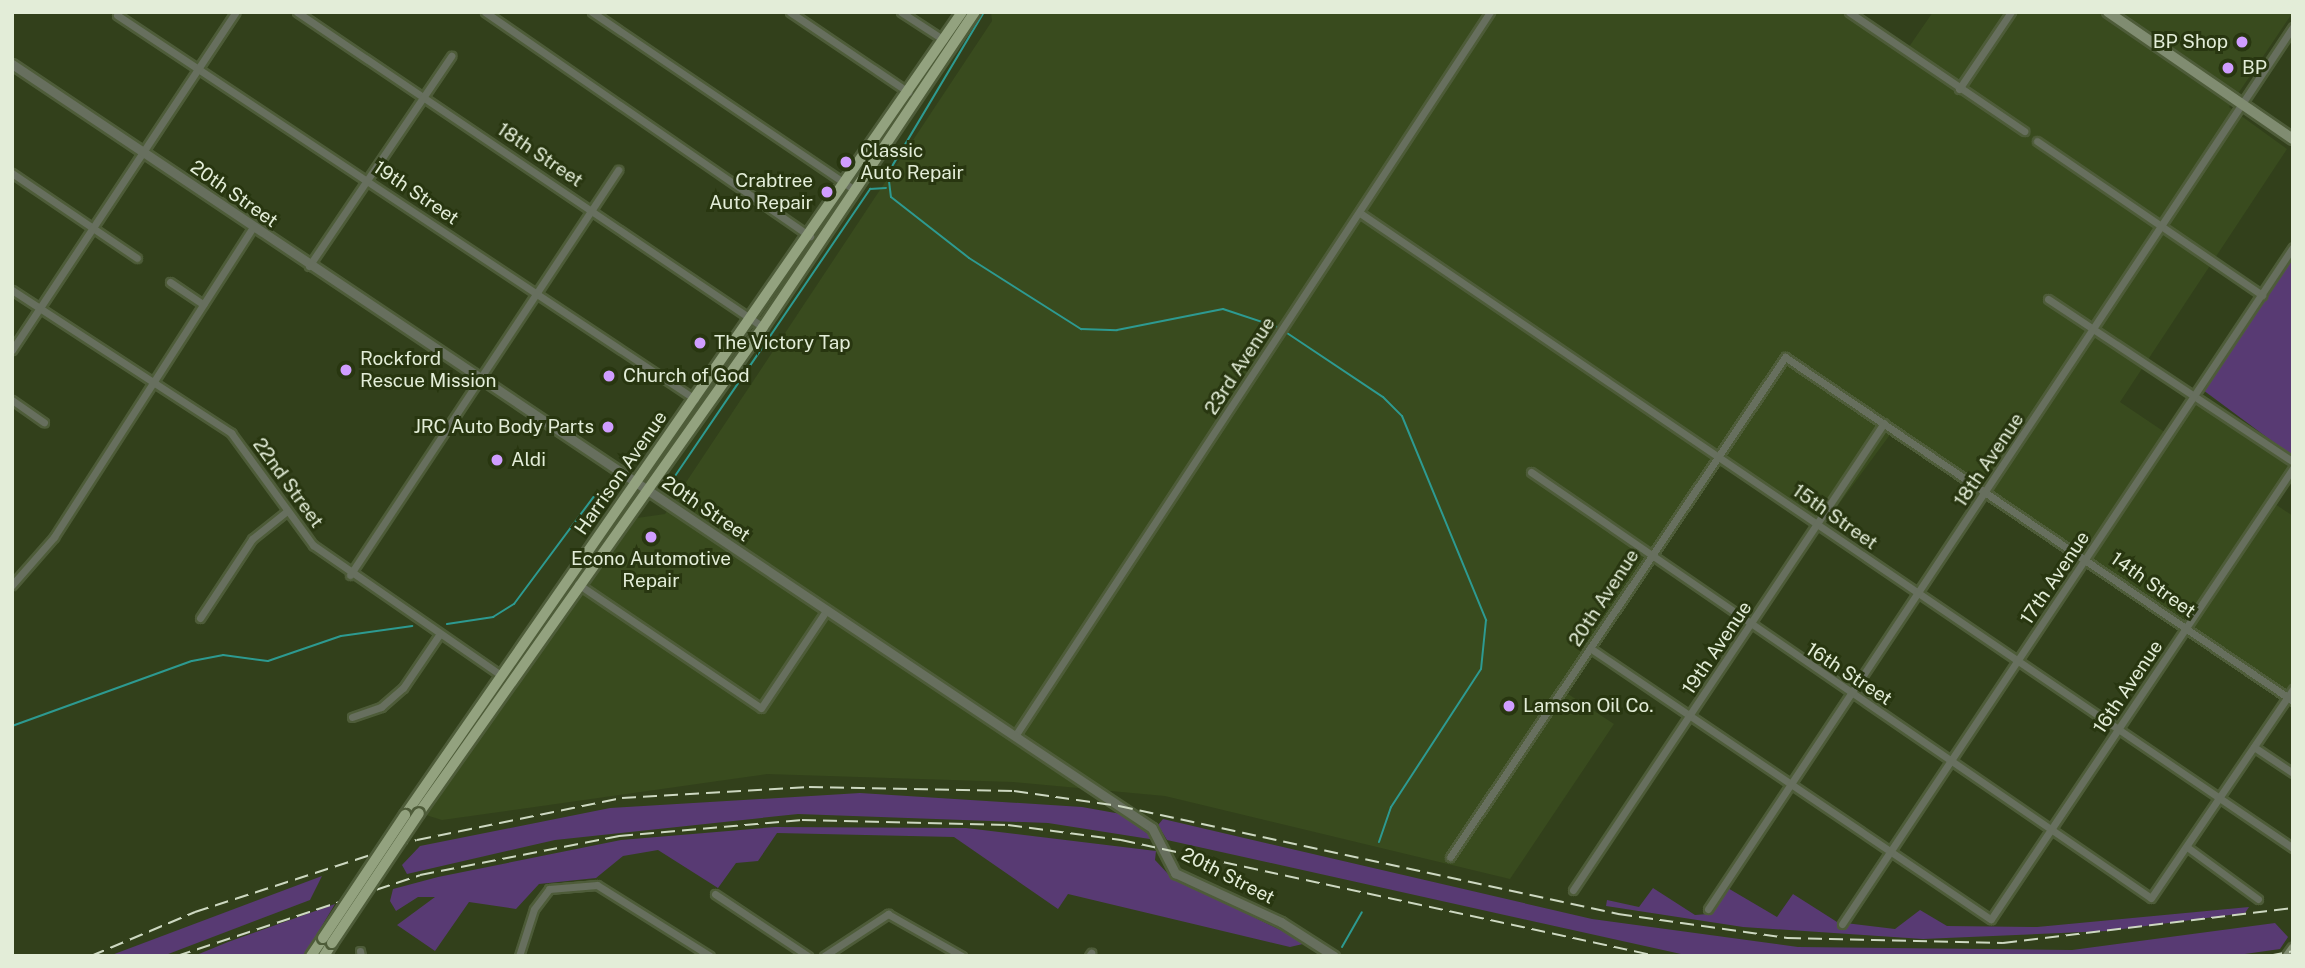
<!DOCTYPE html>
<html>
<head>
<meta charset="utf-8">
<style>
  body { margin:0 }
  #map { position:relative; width:2305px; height:968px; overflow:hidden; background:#32401b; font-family:"Public Sans",sans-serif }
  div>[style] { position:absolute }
  .built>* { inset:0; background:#394b1e }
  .green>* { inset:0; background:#583a73 }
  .stream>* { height:2px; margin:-1px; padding:0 1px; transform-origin:1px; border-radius:1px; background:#2d9a91 }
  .roads { filter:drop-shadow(2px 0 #4e5c39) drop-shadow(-2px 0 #4e5c39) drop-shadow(0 2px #4e5c39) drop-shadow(0 -2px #4e5c39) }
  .minor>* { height:7px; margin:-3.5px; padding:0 3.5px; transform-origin:3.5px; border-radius:3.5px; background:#676f5e }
  .tertiary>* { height:9px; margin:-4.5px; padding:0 4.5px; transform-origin:4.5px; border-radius:4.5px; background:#676f5e }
  .secondary>* { height:10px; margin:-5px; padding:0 5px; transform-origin:5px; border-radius:5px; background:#808c71 }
  .primary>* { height:10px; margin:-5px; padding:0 5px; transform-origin:5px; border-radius:5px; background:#93a27f }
  .rail>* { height:2px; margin-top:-1px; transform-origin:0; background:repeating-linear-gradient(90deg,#cdd8c1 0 14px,transparent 0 21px) }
  .bridges { filter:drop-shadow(2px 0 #4e5c39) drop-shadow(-2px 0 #4e5c39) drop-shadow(0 2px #4e5c39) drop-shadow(0 -2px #4e5c39) }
  .primary-bridge>* { height:10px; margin:-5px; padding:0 5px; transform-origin:5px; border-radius:5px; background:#93a27f }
  .dots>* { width:19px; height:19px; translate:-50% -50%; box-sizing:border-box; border:4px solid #283610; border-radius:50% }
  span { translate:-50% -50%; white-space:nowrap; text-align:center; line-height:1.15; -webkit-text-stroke:6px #283610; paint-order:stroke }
  .poi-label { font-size:19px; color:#e3edd8 }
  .right { translate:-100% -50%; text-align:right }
  .left { translate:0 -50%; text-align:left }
  .street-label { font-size:19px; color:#e3edd8 }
  .frame { position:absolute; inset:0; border:14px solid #e3edd8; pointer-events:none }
</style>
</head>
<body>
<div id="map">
  <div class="built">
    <div style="clip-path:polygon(991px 12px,1843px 12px,1904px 54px,1933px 12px,2293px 12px,2229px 107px,2287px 149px,2120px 402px,2166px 433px,2189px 398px,2293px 467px,2275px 504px,2293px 516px,2293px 705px,1892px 432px,1819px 531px,1727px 466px,1714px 469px,1565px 692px,1614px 724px,1510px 879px,1165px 796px,1013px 782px,767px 774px,442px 820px,426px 815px,637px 518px,665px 514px,992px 21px)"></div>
  </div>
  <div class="green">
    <div style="clip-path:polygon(2293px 254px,2293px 455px,2292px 456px,2203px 390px)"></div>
    <div style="clip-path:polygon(860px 793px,1082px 807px,1121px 814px,1156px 840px,1048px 823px,798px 814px,555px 840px,407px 874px,402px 865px,420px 846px,610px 808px)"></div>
    <div style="clip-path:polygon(1163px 819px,1592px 919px,1798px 947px,2072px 950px,2275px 923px,2288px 937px,2280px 949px,2231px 956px,1690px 956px,1167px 840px,1158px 825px)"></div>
    <div style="clip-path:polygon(775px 827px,966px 828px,1156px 851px,1155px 860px,1170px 876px,1307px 943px,1290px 947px,1068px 894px,1058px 909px,954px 837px,777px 833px,758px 861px,736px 863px,718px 888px,658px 850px,623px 856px,596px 878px,539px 884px,516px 909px,469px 902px,435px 951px,397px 925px,435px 897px,418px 897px,396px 911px,390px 901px,393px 889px,438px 877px,621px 840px)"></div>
    <div style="clip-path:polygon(322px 876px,310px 900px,163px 956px,109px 956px)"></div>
    <div style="clip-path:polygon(1726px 887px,1777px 917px,1793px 894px,1837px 922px,1895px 929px,1920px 910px,1947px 926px,2037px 927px,2249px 907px,2245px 913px,2107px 931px,1923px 939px,1743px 927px,1606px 906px,1607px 900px,1639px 907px,1653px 888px,1695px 915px,1708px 914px)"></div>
    <div style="clip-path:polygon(335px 904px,304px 956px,194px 956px,228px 942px)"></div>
  </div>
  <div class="stream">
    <div style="left:984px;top:12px;width:187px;rotate:120.8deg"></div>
    <div style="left:888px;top:173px;width:24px;rotate:83deg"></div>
    <div style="left:891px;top:197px;width:99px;rotate:38deg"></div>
    <div style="left:969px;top:258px;width:133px;rotate:32.4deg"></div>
    <div style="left:1081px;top:329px;width:36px;rotate:2deg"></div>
    <div style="left:1117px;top:330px;width:108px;rotate:-11.2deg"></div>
    <div style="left:1223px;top:309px;width:57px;rotate:18.4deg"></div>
    <div style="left:1287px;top:333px;width:115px;rotate:33.7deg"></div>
    <div style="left:1383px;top:397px;width:27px;rotate:45deg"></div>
    <div style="left:1402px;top:416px;width:221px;rotate:67.6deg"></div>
    <div style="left:1486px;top:620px;width:49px;rotate:95.8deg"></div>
    <div style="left:1481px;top:669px;width:165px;rotate:123.1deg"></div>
    <div style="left:1391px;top:807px;width:37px;rotate:109deg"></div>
    <div style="left:673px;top:479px;width:351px;rotate:-55.8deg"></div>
    <div style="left:870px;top:189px;width:16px;rotate:-4deg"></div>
    <div style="left:447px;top:624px;width:47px;rotate:-8.7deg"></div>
    <div style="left:493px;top:617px;width:25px;rotate:-32deg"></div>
    <div style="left:514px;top:604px;width:136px;rotate:-53.4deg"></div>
    <div style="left:595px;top:495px;width:12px;rotate:-24deg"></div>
    <div style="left:12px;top:726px;width:191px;rotate:-19.9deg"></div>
    <div style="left:192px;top:661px;width:32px;rotate:-11deg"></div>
    <div style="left:223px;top:655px;width:45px;rotate:7.6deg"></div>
    <div style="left:268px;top:661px;width:77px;rotate:-18.9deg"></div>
    <div style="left:341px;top:636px;width:72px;rotate:-8deg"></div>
    <div style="left:1342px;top:947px;width:40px;rotate:-60.3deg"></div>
  </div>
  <div class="roads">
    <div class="minor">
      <div style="left:297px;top:12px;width:562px;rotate:34.06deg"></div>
      <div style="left:485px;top:12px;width:395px;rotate:34.6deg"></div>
      <div style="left:592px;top:12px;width:318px;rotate:34.1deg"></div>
      <div style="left:790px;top:12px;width:143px;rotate:34.1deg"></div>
      <div style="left:901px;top:12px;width:51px;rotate:33.1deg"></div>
      <div style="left:1849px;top:12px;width:212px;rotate:34.2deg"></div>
      <div style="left:117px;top:15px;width:694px;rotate:33.6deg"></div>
      <div style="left:1959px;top:89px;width:93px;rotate:-56deg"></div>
      <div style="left:2037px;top:141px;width:273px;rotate:34.4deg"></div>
      <div style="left:12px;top:173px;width:151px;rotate:34.2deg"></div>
      <div style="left:1360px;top:213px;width:1129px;rotate:34.24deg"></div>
      <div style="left:309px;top:266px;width:254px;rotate:-55.9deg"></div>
      <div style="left:170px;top:282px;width:40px;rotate:34deg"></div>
      <div style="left:12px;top:290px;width:262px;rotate:33.1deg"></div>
      <div style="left:231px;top:433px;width:139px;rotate:53.8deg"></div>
      <div style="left:313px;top:545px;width:229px;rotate:34.7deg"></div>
      <div style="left:2048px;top:299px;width:294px;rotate:33.6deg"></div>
      <div style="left:12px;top:350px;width:405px;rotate:-56.5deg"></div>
      <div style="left:12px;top:400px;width:39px;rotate:35deg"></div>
      <div style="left:1531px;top:472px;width:752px;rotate:34.49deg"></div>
      <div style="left:2151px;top:898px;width:253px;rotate:-55.8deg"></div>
      <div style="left:350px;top:575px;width:486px;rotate:-56.5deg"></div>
      <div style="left:578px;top:584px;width:221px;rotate:34.1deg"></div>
      <div style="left:761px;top:708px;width:117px;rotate:-56.2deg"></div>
      <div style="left:12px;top:585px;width:64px;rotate:-48.8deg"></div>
      <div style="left:54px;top:537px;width:366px;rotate:-57.3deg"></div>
      <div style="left:200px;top:618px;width:95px;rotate:-56.6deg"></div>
      <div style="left:252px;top:539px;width:45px;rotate:-38.7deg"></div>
      <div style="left:1590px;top:648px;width:484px;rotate:34.1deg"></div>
      <div style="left:1991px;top:919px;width:543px;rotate:-56.19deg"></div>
      <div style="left:352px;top:717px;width:31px;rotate:-19deg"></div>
      <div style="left:381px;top:707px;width:29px;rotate:-41deg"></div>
      <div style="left:403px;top:688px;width:64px;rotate:-55.8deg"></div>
      <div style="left:1015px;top:736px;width:866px;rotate:-56.73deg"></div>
      <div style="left:2254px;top:747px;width:47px;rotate:33.7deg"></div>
      <div style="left:2187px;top:847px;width:88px;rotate:36.2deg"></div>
      <div style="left:1450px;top:857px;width:602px;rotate:-56.18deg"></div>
      <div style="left:1785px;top:357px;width:614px;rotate:34.1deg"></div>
      <div style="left:1573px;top:890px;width:561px;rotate:-56.34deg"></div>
      <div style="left:715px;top:894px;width:112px;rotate:33.7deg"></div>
      <div style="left:1708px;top:909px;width:1058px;rotate:-56.45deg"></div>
      <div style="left:1842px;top:924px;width:813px;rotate:-56.33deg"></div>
      <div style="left:360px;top:951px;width:5px;rotate:79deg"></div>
      <div style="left:519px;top:956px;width:49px;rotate:-72.3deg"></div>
      <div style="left:534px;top:909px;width:25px;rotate:-53deg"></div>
      <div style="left:549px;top:889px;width:48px;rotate:-4.8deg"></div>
      <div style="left:597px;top:885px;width:133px;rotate:32.1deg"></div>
      <div style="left:824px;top:956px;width:77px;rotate:-33.3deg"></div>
      <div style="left:888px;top:914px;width:85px;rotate:29.6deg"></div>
      <div style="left:1089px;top:956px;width:4px;rotate:-56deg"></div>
    </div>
    <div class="tertiary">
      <div style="left:12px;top:64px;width:1372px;rotate:33.83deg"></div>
      <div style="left:1152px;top:828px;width:51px;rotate:62.9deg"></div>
      <div style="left:1175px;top:873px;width:117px;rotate:24.8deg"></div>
      <div style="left:1281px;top:922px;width:63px;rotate:32.7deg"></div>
    </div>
    <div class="secondary">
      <div style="left:2108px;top:12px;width:224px;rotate:34.5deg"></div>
      <div style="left:2288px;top:956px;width:9px;rotate:-54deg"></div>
    </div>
    <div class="primary">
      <div style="left:419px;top:813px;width:595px;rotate:-54.71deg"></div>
      <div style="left:763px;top:327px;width:380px;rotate:-56.1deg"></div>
      <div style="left:405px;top:815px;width:977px;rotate:-55.25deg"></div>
      <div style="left:311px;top:956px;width:22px;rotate:-56deg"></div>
      <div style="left:324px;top:956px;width:15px;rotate:-58deg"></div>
    </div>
  </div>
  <div class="rail">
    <div style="left:91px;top:956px;width:113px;rotate:-22.9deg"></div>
    <div style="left:195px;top:912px;width:233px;rotate:-18deg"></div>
    <div style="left:417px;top:840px;width:209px;rotate:-11.6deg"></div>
    <div style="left:622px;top:798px;width:187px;rotate:-3.4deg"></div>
    <div style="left:809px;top:787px;width:205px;rotate:1.1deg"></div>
    <div style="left:1014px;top:791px;width:106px;rotate:8.1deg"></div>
    <div style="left:1119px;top:806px;width:511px;rotate:12.21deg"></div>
    <div style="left:1618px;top:914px;width:171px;rotate:8.1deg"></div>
    <div style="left:1787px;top:938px;width:216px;rotate:1.3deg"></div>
    <div style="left:2003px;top:943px;width:292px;rotate:-6.9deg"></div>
    <div style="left:177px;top:956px;width:256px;rotate:-18.4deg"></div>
    <div style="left:420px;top:875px;width:203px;rotate:-11.1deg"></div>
    <div style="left:619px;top:836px;width:184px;rotate:-5deg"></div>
    <div style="left:802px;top:820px;width:206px;rotate:1.4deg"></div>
    <div style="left:1008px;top:825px;width:114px;rotate:7.6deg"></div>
    <div style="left:1121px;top:840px;width:547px;rotate:12.23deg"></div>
    <div style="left:2268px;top:956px;width:25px;rotate:-11deg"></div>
  </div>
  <div class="bridges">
    <div class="primary-bridge">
      <div style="left:323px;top:938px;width:148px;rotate:-56.3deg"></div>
      <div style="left:332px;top:943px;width:156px;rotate:-56.2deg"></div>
    </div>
  </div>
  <div class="dots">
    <div style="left:2242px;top:42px;background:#d09dff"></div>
    <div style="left:2228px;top:68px;background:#d09dff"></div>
    <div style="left:846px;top:162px;background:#d09dff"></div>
    <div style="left:827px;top:192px;background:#d09dff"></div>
    <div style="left:700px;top:343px;background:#d09dff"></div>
    <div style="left:346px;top:370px;background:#d09dff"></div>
    <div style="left:609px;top:376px;background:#d09dff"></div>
    <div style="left:608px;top:427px;background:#d09dff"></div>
    <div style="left:497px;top:460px;background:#d09dff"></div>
    <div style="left:651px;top:537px;background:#d09dff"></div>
    <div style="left:1509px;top:706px;background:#d09dff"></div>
  </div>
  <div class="poi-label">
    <span class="right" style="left:2228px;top:42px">BP Shop</span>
    <span class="left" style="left:2242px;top:68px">BP</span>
    <span class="left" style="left:860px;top:162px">Classic<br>Auto Repair</span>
    <span class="right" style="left:813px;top:192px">Crabtree<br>Auto Repair</span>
    <span class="left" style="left:714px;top:343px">The Victory Tap</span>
    <span class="left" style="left:360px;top:370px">Rockford<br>Rescue Mission</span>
    <span class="left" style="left:623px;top:376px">Church of God</span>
    <span class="right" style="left:594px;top:427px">JRC Auto Body Parts</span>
    <span class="left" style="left:511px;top:460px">Aldi</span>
    <span style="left:651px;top:570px">Econo Automotive<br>Repair</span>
    <span class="left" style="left:1523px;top:706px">Lamson Oil Co.</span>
  </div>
  <div class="street-label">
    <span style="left:540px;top:155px;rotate:34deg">18th Street</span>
    <span style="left:416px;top:193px;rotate:34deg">19th Street</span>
    <span style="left:234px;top:194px;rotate:35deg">20th Street</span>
    <span style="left:1240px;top:366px;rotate:-57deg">23rd Avenue</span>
    <span style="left:1989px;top:460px;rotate:-56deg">18th Avenue</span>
    <span style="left:621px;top:473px;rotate:-55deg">Harrison Avenue</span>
    <span style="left:288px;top:483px;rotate:54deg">22nd Street</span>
    <span style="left:706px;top:509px;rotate:34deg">20th Street</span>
    <span style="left:1835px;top:517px;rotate:35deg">15th Street</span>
    <span style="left:2055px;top:578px;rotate:-56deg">17th Avenue</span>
    <span style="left:2153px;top:585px;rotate:35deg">14th Street</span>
    <span style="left:1604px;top:598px;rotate:-57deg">20th Avenue</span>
    <span style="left:1717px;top:648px;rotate:-56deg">19th Avenue</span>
    <span style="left:1849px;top:674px;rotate:33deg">16th Street</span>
    <span style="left:2128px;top:687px;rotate:-56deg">16th Avenue</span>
    <span style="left:1228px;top:876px;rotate:27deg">20th Street</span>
  </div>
  <div class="frame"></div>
</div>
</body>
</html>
